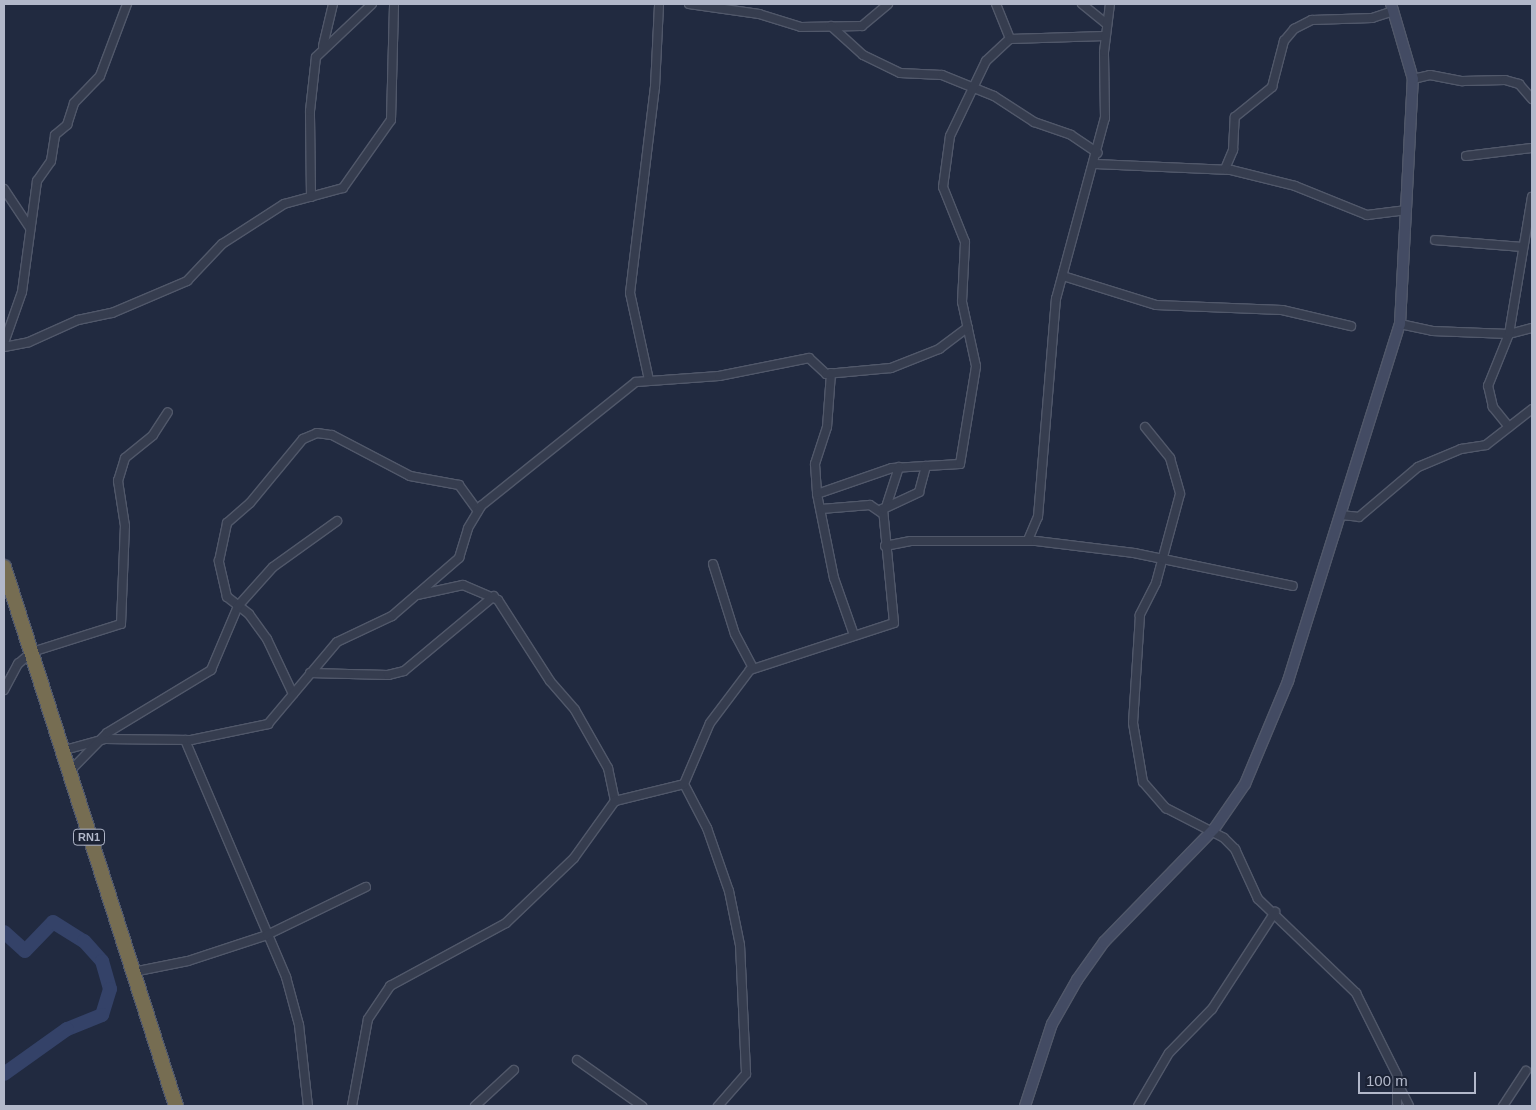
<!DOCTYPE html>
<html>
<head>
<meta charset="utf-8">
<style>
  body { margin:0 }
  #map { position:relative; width:1536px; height:1110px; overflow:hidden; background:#212a40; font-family:Helvetica,sans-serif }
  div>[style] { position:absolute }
  .river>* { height:14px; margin:-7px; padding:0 7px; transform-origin:7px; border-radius:7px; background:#344268 }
  .roads { filter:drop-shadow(1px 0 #51586a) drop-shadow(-1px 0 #51586a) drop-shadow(0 1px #51586a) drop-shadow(0 -1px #51586a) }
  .street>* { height:8px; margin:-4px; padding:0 4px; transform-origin:4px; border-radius:4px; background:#363d4f }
  .secondary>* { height:10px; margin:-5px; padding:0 5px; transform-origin:5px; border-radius:5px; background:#434b63 }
  .highway>* { height:14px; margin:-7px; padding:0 7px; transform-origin:7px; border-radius:7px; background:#766d52 }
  span { translate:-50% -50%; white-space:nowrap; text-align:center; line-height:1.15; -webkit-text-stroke:4px #1b2234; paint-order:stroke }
  .shield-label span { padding:1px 4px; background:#1b2234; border:1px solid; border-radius:4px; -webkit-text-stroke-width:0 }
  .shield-label { font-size:11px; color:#b2b8ca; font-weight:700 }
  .frame { position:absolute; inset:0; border:5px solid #b2b8ca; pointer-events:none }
  .scale { position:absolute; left:1358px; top:1072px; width:118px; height:22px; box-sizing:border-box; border:2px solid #b2b8ca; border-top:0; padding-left:6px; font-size:15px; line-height:18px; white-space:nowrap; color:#b2b8ca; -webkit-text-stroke:4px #1b2234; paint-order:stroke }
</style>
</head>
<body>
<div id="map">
  <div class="river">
    <div style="left:4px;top:932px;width:28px;rotate:42deg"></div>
    <div style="left:25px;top:951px;width:40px;rotate:-46deg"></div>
    <div style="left:53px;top:922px;width:36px;rotate:32deg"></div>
    <div style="left:84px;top:941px;width:27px;rotate:48deg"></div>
    <div style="left:102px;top:961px;width:29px;rotate:74deg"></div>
    <div style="left:110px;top:989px;width:27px;rotate:107deg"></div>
    <div style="left:102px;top:1015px;width:38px;rotate:158deg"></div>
    <div style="left:67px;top:1029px;width:77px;rotate:144.5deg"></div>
  </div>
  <div class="roads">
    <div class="street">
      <div style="left:689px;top:4px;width:71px;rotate:8.1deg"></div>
      <div style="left:759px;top:14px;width:44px;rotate:17.2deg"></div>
      <div style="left:801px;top:27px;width:61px;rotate:-0.9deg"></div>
      <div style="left:862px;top:26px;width:34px;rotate:-40deg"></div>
      <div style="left:996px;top:4px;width:38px;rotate:68deg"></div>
      <div style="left:1082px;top:4px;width:32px;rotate:39deg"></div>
      <div style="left:831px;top:26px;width:43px;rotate:42.2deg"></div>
      <div style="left:863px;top:55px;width:41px;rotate:25.9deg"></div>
      <div style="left:900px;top:73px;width:42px;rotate:2.7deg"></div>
      <div style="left:942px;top:75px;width:56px;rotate:22deg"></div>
      <div style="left:994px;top:96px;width:48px;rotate:33deg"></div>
      <div style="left:1034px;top:122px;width:39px;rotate:19deg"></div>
      <div style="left:1071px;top:135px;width:32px;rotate:34deg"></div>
      <div style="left:323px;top:46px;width:43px;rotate:-76.6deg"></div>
      <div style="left:1413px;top:79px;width:17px;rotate:-13deg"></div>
      <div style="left:1430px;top:75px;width:33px;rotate:11deg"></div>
      <div style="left:1462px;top:81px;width:43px;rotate:-1.3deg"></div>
      <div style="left:1505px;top:80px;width:15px;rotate:16deg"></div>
      <div style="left:1519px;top:84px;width:20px;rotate:49deg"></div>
      <div style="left:1466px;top:156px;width:66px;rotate:-6.9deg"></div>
      <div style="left:1095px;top:164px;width:136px;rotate:2.5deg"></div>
      <div style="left:1231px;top:170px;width:66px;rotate:14deg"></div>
      <div style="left:1295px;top:186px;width:78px;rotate:21.9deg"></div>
      <div style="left:1367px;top:215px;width:40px;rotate:-7.1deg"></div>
      <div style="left:1225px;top:169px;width:21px;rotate:-67deg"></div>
      <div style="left:1233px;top:150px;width:33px;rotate:-87deg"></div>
      <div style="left:1235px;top:117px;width:48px;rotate:-39deg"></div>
      <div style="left:1272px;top:87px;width:48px;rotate:-75.4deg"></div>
      <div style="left:1284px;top:41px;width:16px;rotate:-50deg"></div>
      <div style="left:1294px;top:29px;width:20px;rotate:-27deg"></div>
      <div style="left:1312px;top:20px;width:60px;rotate:-1.9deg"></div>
      <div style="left:1372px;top:18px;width:23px;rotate:-18deg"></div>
      <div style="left:4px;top:189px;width:47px;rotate:56.3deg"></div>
      <div style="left:311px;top:197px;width:86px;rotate:-90.7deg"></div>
      <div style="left:310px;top:111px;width:54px;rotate:-83.7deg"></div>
      <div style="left:316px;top:57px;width:77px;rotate:-43.4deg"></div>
      <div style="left:1435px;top:240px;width:87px;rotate:4.6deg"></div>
      <div style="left:1063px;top:276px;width:97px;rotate:17.3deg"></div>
      <div style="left:1156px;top:305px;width:126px;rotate:2.3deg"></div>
      <div style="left:1282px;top:310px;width:71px;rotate:13.1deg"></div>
      <div style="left:1400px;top:324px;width:33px;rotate:12deg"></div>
      <div style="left:1432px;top:331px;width:77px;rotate:2.2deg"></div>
      <div style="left:1509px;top:334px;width:24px;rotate:-15deg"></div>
      <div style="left:4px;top:343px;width:54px;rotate:-70.6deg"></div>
      <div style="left:22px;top:292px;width:112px;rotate:-82.3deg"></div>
      <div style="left:37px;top:181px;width:24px;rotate:-55deg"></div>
      <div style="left:51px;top:161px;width:26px;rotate:-81deg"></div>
      <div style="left:55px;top:135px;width:16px;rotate:-40deg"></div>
      <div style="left:67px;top:125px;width:23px;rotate:-72deg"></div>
      <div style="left:74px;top:103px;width:37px;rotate:-46deg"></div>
      <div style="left:100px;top:76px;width:77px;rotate:-69.4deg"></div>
      <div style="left:4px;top:347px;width:25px;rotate:-11deg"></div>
      <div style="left:29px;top:342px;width:54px;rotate:-24.2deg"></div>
      <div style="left:78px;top:320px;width:35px;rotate:-12deg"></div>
      <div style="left:112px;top:313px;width:82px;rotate:-23.1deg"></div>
      <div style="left:187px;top:281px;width:51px;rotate:-46.6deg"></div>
      <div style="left:222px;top:244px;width:74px;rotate:-32.8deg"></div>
      <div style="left:284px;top:204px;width:61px;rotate:-15.2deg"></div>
      <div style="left:343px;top:188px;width:83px;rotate:-54.8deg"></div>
      <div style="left:391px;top:120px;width:116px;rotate:-88.5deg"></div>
      <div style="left:831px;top:373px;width:54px;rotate:94.2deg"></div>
      <div style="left:827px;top:427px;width:39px;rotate:108deg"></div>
      <div style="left:815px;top:464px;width:30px;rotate:86deg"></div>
      <div style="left:817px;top:494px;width:86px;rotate:78.6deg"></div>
      <div style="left:834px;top:578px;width:60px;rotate:70.7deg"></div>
      <div style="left:649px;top:380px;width:89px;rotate:-102.3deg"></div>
      <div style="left:630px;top:293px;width:208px;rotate:-83.1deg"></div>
      <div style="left:655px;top:87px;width:83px;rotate:-87.2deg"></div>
      <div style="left:1145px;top:427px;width:40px;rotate:51deg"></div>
      <div style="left:1170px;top:458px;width:37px;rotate:74deg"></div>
      <div style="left:1180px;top:494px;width:92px;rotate:105.1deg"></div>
      <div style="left:1156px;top:583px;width:36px;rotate:117deg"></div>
      <div style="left:1140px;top:615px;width:108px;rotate:93.7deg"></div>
      <div style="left:1133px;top:723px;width:60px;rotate:80.4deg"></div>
      <div style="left:1143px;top:782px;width:35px;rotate:49deg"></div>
      <div style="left:1166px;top:808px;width:65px;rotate:27.3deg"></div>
      <div style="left:1224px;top:838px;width:16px;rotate:45deg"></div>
      <div style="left:1235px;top:849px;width:55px;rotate:65.3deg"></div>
      <div style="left:1258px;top:899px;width:136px;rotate:43.8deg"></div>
      <div style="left:1356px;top:993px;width:92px;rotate:63.4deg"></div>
      <div style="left:1397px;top:1075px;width:31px;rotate:90deg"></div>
      <div style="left:1509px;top:427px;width:26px;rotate:-129deg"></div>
      <div style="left:1493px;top:407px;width:22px;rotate:-103deg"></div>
      <div style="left:1488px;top:386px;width:56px;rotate:-68deg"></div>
      <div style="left:1509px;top:334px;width:139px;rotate:-80.5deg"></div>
      <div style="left:817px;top:494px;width:79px;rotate:-19.1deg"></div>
      <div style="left:892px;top:468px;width:68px;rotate:-3.4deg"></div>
      <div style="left:960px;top:464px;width:99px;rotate:-80.7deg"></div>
      <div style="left:976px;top:366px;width:66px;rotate:-102.3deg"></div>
      <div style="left:962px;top:302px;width:60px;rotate:-87.1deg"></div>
      <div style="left:965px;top:242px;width:59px;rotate:-111.8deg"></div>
      <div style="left:943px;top:187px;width:51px;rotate:-82.2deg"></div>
      <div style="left:950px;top:136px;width:83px;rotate:-64.4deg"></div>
      <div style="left:986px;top:61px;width:33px;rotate:-43deg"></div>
      <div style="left:1010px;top:39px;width:95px;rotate:-1.8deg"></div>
      <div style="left:887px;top:504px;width:39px;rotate:-72deg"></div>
      <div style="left:821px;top:509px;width:49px;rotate:-4.7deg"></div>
      <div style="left:870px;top:505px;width:14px;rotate:34deg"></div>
      <div style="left:1341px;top:515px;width:18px;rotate:6deg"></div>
      <div style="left:1359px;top:517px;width:77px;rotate:-40.3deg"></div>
      <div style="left:1418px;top:467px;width:47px;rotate:-22.7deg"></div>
      <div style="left:1461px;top:449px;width:25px;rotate:-9deg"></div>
      <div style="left:1486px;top:445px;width:58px;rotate:-38deg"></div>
      <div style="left:1028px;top:540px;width:25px;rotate:-67deg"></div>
      <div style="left:1038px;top:517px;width:219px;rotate:-85.3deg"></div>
      <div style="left:1056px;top:299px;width:188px;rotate:-74.9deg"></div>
      <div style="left:1105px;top:118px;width:66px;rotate:-90.9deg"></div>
      <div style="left:1104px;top:52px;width:48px;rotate:-82.9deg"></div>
      <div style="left:885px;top:546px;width:26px;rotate:-11deg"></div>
      <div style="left:911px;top:541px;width:125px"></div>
      <div style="left:1036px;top:541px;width:99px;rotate:7deg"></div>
      <div style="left:1134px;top:553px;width:162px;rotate:11.7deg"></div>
      <div style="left:713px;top:564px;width:73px;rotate:72.6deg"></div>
      <div style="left:735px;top:634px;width:38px;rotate:62deg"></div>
      <div style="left:417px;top:595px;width:47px;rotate:-12.3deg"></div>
      <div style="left:463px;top:585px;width:38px;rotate:23deg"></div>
      <div style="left:498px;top:600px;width:96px;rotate:57.3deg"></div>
      <div style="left:550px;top:681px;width:38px;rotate:49deg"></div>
      <div style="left:575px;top:710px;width:67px;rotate:60.4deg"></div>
      <div style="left:608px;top:768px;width:34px;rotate:78deg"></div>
      <div style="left:310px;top:673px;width:78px;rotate:1.5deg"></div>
      <div style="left:388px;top:675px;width:16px;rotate:-14deg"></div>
      <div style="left:404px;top:671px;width:117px;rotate:-39.8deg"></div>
      <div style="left:4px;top:690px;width:30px;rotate:-62deg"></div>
      <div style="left:18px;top:664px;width:18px;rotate:-41deg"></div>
      <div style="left:32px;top:652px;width:93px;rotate:-17.5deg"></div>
      <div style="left:121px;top:624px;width:98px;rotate:-87.7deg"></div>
      <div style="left:125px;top:526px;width:46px;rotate:-98.8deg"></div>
      <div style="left:118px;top:481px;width:24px;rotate:-73deg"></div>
      <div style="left:125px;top:458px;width:36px;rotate:-39deg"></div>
      <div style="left:153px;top:435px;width:27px;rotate:-57deg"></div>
      <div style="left:293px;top:694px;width:61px;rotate:-115.3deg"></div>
      <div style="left:267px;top:639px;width:31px;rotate:-126deg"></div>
      <div style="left:249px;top:614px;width:28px;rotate:-142deg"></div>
      <div style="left:227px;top:597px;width:37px;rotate:-103deg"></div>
      <div style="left:219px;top:561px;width:39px;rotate:-78deg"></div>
      <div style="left:227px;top:523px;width:30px;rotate:-41deg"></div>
      <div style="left:250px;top:503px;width:83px;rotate:-50.4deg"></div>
      <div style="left:303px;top:439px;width:15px;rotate:-23deg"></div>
      <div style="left:317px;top:433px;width:15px;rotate:8deg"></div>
      <div style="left:332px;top:435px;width:88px;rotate:27.7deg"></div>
      <div style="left:410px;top:476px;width:50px;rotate:10.4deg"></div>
      <div style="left:459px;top:485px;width:32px;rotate:54deg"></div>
      <div style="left:185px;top:740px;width:258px;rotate:66.9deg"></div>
      <div style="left:286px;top:977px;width:50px;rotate:74.8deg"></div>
      <div style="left:299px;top:1025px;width:81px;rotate:83.7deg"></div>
      <div style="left:61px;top:751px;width:46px;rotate:-15.3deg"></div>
      <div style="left:105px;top:739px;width:86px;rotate:0.7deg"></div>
      <div style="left:191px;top:740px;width:79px;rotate:-11.7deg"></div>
      <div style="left:268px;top:724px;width:107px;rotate:-49.9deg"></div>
      <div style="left:337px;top:642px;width:61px;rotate:-25.3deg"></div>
      <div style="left:392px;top:616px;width:89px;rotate:-40.9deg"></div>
      <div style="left:459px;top:558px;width:31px;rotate:-73deg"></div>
      <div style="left:468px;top:528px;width:26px;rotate:-59deg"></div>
      <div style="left:481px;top:506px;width:198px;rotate:-38.7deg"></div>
      <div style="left:636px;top:382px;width:83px;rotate:-4.1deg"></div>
      <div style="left:719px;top:376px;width:92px;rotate:-11.3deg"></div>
      <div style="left:809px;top:358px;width:23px;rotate:43deg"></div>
      <div style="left:826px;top:374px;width:65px;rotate:-5.3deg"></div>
      <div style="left:891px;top:368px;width:52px;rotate:-21.6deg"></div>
      <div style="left:939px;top:349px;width:36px;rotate:-37deg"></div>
      <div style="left:69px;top:772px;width:54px;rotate:-45.7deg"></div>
      <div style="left:107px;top:733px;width:122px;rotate:-31.2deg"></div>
      <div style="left:211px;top:670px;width:69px;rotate:-67.1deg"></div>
      <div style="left:238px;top:606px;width:52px;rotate:-48.1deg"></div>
      <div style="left:273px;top:567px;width:79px;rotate:-35.7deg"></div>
      <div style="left:684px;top:784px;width:50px;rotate:62.4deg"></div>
      <div style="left:707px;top:828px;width:67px;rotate:70.8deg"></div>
      <div style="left:729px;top:891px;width:55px;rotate:78.5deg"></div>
      <div style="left:740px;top:945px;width:129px;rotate:87.3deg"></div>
      <div style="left:746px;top:1074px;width:43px;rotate:131.2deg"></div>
      <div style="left:133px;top:972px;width:56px;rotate:-11.3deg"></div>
      <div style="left:188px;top:961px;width:83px;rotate:-18.2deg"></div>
      <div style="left:267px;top:935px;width:110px;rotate:-25.9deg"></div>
      <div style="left:577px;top:1060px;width:80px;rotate:35.3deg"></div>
      <div style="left:1400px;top:1088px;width:20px;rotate:63deg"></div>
      <div style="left:352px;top:1106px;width:88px;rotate:-79.6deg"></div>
      <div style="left:368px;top:1019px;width:40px;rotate:-56deg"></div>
      <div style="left:390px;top:986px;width:132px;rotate:-28.5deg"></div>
      <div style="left:506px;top:923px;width:94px;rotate:-43.7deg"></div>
      <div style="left:574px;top:858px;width:70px;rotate:-54.3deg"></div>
      <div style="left:615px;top:801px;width:71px;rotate:-13.8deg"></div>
      <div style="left:684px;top:784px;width:66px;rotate:-66.9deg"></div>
      <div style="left:710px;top:723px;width:66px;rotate:-53deg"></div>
      <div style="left:750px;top:670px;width:151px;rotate:-18.1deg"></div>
      <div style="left:894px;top:623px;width:115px;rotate:-95.5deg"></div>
      <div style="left:883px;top:509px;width:40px;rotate:-25deg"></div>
      <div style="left:919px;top:492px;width:27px;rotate:-75deg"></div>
      <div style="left:475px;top:1106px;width:53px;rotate:-42.7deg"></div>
      <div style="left:1138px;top:1106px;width:61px;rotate:-59.7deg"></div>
      <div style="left:1169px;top:1053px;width:62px;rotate:-45.7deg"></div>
      <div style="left:1212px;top:1009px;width:116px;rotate:-57deg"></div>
      <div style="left:1503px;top:1106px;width:42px;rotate:-56.7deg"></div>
    </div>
    <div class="secondary">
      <div style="left:1025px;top:1106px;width:86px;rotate:-71.8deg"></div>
      <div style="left:1052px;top:1024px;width:51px;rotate:-60.4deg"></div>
      <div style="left:1077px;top:980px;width:47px;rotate:-54.6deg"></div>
      <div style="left:1104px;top:942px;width:158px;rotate:-45.8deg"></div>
      <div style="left:1214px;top:829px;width:55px;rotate:-55.4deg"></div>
      <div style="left:1245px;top:784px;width:112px;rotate:-67.3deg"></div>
      <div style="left:1288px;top:681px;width:374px;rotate:-72.6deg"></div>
      <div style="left:1400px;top:324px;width:245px;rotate:-87deg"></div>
      <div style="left:1413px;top:79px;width:78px;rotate:-106.3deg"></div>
    </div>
    <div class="highway">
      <div style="left:4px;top:567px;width:566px;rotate:72.3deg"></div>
    </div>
  </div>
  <div class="shield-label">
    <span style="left:89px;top:837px">RN1</span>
  </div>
  <div class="frame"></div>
  <div class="scale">100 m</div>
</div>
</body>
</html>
